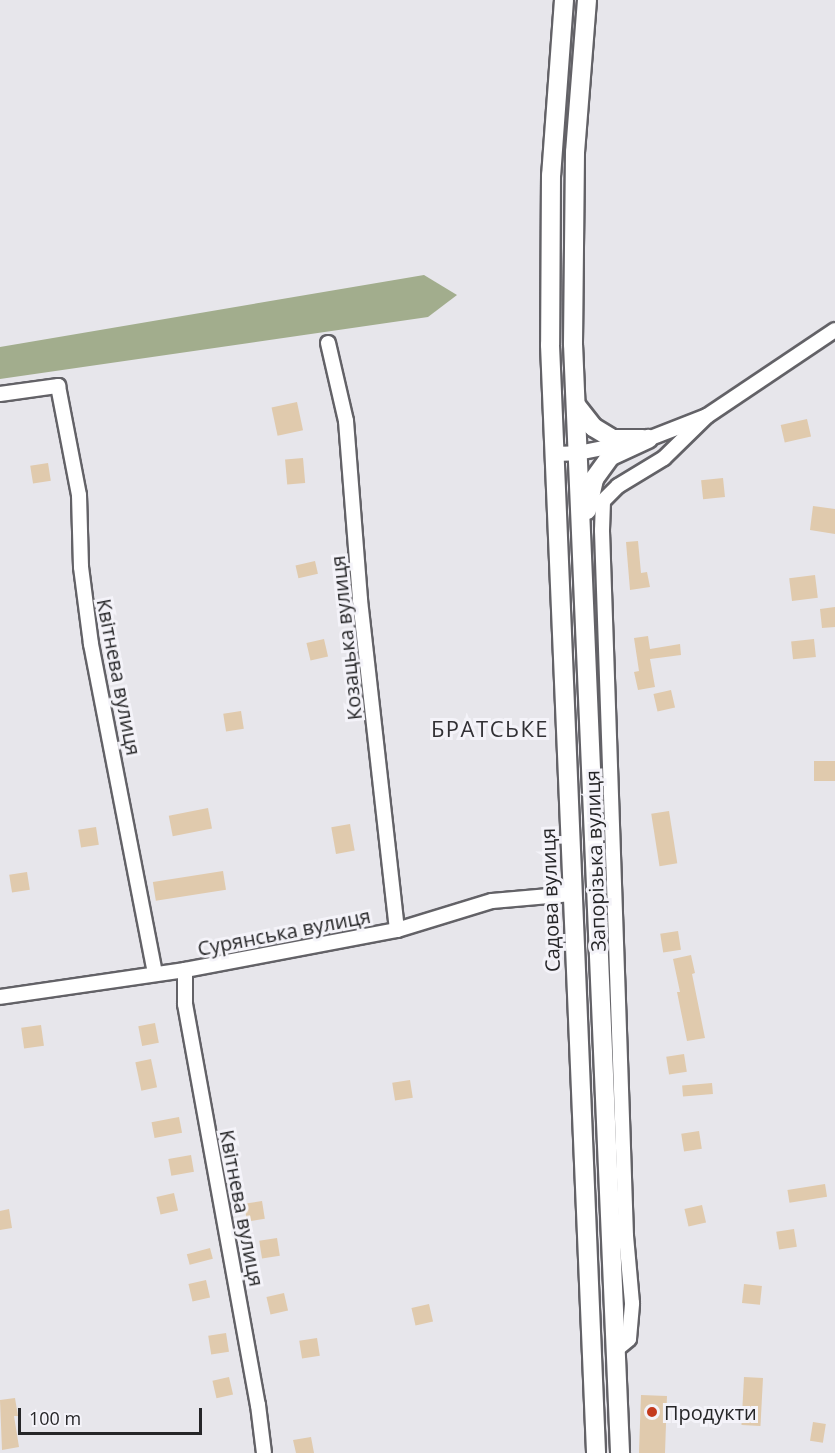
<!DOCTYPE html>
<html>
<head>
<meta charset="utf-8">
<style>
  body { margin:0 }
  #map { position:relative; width:835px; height:1453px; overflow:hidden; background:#e7e6eb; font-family:"Open Sans",sans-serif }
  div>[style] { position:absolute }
  .forest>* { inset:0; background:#a2ad8d }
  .building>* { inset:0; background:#e0caad; transform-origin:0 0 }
  .roads { filter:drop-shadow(2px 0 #636267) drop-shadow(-2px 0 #636267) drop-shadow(0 2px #636267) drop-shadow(0 -2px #636267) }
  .minor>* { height:14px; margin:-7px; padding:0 7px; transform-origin:7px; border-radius:7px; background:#fff }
  .major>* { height:18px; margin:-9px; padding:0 9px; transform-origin:9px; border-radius:9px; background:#fff }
  .dots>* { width:16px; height:16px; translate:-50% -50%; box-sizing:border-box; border:3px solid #f4f3f9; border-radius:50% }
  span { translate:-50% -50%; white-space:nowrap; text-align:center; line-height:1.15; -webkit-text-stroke:6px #f4f3f9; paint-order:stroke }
  .street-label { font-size:20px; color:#262628 }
  .poi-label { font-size:20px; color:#262628 }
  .left { translate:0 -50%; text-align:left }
  .quarter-label { font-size:22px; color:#323135; letter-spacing:1.5px }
  .scale { position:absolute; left:18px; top:1408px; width:184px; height:27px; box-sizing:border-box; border:3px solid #262628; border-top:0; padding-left:8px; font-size:18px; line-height:21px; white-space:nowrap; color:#262628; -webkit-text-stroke:4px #f4f3f9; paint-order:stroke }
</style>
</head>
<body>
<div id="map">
  <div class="forest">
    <div style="clip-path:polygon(424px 275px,457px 295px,428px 317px,0 379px,0 347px)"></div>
  </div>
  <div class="building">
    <div style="left:297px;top:402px;width:29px;height:26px;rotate:78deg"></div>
    <div style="left:807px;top:419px;width:18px;height:27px;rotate:77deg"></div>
    <div style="left:303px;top:458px;width:25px;height:18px;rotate:85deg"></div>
    <div style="left:48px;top:463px;width:18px;height:18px;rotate:81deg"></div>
    <div style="left:723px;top:478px;width:19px;height:22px;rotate:84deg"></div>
    <div style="clip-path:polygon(813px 506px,835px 509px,835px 534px,810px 530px)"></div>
    <div style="clip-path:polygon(638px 541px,641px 573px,647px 572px,650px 587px,630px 590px,626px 542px)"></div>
    <div style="left:315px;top:561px;width:13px;height:20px;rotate:77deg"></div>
    <div style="left:815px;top:575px;width:23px;height:26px;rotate:83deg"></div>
    <div style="clip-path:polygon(835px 607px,835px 627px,822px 628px,820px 609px)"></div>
    <div style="clip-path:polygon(648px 636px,650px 649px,680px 644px,681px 655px,650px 659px,655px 687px,638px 690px,634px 672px,639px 671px,634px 638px)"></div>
    <div style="left:324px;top:639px;width:18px;height:18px;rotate:77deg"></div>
    <div style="left:814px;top:639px;width:18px;height:23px;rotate:84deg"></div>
    <div style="left:671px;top:690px;width:18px;height:18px;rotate:77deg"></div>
    <div style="left:241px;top:711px;width:18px;height:18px;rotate:81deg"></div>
    <div style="left:835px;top:761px;width:20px;height:21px;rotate:90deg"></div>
    <div style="left:208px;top:808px;width:21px;height:40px;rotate:79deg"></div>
    <div style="left:669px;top:811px;width:53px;height:18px;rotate:81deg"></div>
    <div style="left:350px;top:824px;width:27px;height:19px;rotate:80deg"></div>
    <div style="left:96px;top:827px;width:18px;height:18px;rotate:81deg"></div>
    <div style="left:223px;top:871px;width:19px;height:71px;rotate:81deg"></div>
    <div style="left:27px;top:872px;width:18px;height:18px;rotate:81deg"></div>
    <div style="left:678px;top:931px;width:19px;height:18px;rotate:81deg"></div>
    <div style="clip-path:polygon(691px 955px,695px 973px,692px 974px,705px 1038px,687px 1041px,677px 992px,680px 992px,673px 959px)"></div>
    <div style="left:155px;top:1023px;width:20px;height:17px;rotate:79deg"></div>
    <div style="left:41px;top:1025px;width:21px;height:20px;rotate:82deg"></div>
    <div style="left:684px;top:1054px;width:18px;height:18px;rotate:81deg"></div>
    <div style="left:151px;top:1059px;width:29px;height:16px;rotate:78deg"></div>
    <div style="left:410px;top:1080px;width:18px;height:18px;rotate:81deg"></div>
    <div style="left:712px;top:1083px;width:11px;height:30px;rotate:85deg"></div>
    <div style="left:179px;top:1117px;width:16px;height:28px;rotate:79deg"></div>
    <div style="left:699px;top:1131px;width:18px;height:18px;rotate:81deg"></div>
    <div style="left:191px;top:1155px;width:17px;height:23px;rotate:80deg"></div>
    <div style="left:825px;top:1184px;width:13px;height:38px;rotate:81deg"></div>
    <div style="left:174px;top:1193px;width:18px;height:18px;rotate:77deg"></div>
    <div style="left:262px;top:1201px;width:18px;height:18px;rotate:81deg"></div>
    <div style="left:702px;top:1205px;width:18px;height:18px;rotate:77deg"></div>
    <div style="clip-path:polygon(9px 1209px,12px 1228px,0 1230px,0 1211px)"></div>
    <div style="left:794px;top:1229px;width:18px;height:18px;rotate:81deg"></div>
    <div style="left:277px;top:1238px;width:18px;height:18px;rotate:81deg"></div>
    <div style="left:210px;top:1248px;width:11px;height:24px;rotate:75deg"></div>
    <div style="left:206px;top:1280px;width:18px;height:18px;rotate:77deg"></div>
    <div style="left:744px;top:1284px;width:18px;height:19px;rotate:6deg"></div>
    <div style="left:284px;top:1293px;width:18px;height:18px;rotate:77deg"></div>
    <div style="left:429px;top:1304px;width:18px;height:18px;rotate:77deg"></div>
    <div style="left:226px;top:1333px;width:19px;height:18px;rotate:81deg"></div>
    <div style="left:317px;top:1338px;width:18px;height:18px;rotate:81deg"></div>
    <div style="left:229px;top:1377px;width:18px;height:17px;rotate:77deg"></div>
    <div style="left:744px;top:1377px;width:19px;height:48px;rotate:3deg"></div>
    <div style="left:641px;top:1395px;width:26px;height:58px;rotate:2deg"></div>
    <div style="clip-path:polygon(15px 1398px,18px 1416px,14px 1416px,19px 1447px,2px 1450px,0 1400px)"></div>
    <div style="left:813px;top:1422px;width:13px;height:19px;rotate:9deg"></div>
    <div style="clip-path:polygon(311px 1437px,314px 1453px,296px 1453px,293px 1440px)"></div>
  </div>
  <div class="roads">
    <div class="minor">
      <div style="left:328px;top:343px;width:80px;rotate:77deg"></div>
      <div style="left:346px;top:421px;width:180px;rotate:85.5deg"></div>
      <div style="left:360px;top:600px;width:332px;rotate:83.6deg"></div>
      <div style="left:0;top:394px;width:59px;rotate:-7.9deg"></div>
      <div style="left:58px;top:386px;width:111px;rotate:79.1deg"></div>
      <div style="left:79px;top:495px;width:72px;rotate:88.4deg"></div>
      <div style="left:81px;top:567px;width:78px;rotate:82.6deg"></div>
      <div style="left:91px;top:644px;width:335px;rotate:79deg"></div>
      <div style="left:554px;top:454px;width:24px;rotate:-2deg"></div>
      <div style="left:578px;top:453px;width:71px;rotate:-11.3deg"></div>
      <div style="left:648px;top:439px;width:63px;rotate:-21.3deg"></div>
      <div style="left:707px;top:416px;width:154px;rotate:-33.9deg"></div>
      <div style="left:185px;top:970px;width:34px;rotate:90deg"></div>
      <div style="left:185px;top:1004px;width:408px;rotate:79.7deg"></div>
      <div style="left:258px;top:1405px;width:48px;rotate:82.9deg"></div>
      <div style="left:0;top:997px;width:187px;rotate:-8.3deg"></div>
      <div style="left:185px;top:970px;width:216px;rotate:-10.7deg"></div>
      <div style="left:397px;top:930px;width:99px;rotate:-17deg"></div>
      <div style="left:492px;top:901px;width:80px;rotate:-5deg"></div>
      <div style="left:616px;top:1350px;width:17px;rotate:-40deg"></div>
      <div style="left:629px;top:1339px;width:36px;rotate:-85deg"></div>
      <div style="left:632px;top:1303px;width:67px;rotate:-95.1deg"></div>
      <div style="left:626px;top:1236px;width:706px;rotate:-91.95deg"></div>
      <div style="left:602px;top:530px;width:29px;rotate:-88deg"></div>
      <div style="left:603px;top:501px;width:21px;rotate:-45deg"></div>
      <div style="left:618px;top:486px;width:54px;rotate:-31.3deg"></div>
      <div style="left:664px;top:458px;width:60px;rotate:-44.3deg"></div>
    </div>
    <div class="major">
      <div style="left:564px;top:0;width:175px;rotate:94.2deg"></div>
      <div style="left:551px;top:175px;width:170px;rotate:90.3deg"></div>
      <div style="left:550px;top:345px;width:1109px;rotate:87.62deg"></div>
      <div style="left:587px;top:0;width:152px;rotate:94.5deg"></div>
      <div style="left:575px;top:152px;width:192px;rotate:90.6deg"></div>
      <div style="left:573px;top:344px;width:1110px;rotate:87.57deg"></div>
      <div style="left:576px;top:405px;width:28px;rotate:52deg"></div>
      <div style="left:593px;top:427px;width:23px;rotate:31deg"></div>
      <div style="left:613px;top:439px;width:30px"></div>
      <div style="left:587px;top:510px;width:32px;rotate:-77deg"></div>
      <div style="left:594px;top:479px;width:29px;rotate:-54deg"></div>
      <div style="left:611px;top:456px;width:41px;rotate:-24.7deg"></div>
    </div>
  </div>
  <div class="dots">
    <div style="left:652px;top:1412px;background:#c43a1d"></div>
  </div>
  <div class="street-label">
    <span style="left:346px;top:638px;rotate:-96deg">Козацька вулиця</span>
    <span style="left:119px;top:677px;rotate:79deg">Квітнева вулиця</span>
    <span style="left:595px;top:861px;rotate:-92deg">Запорізька вулиця</span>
    <span style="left:550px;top:900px;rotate:-92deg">Садова вулиця</span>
    <span style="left:284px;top:932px;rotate:-11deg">Сурянська вулиця</span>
    <span style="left:242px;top:1208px;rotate:79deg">Квітнева вулиця</span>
  </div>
  <div class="poi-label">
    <span class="left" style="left:664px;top:1412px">Продукти</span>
  </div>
  <div class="quarter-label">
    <span style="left:490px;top:729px">БРАТСЬКЕ</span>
  </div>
  <div class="scale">100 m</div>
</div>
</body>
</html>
